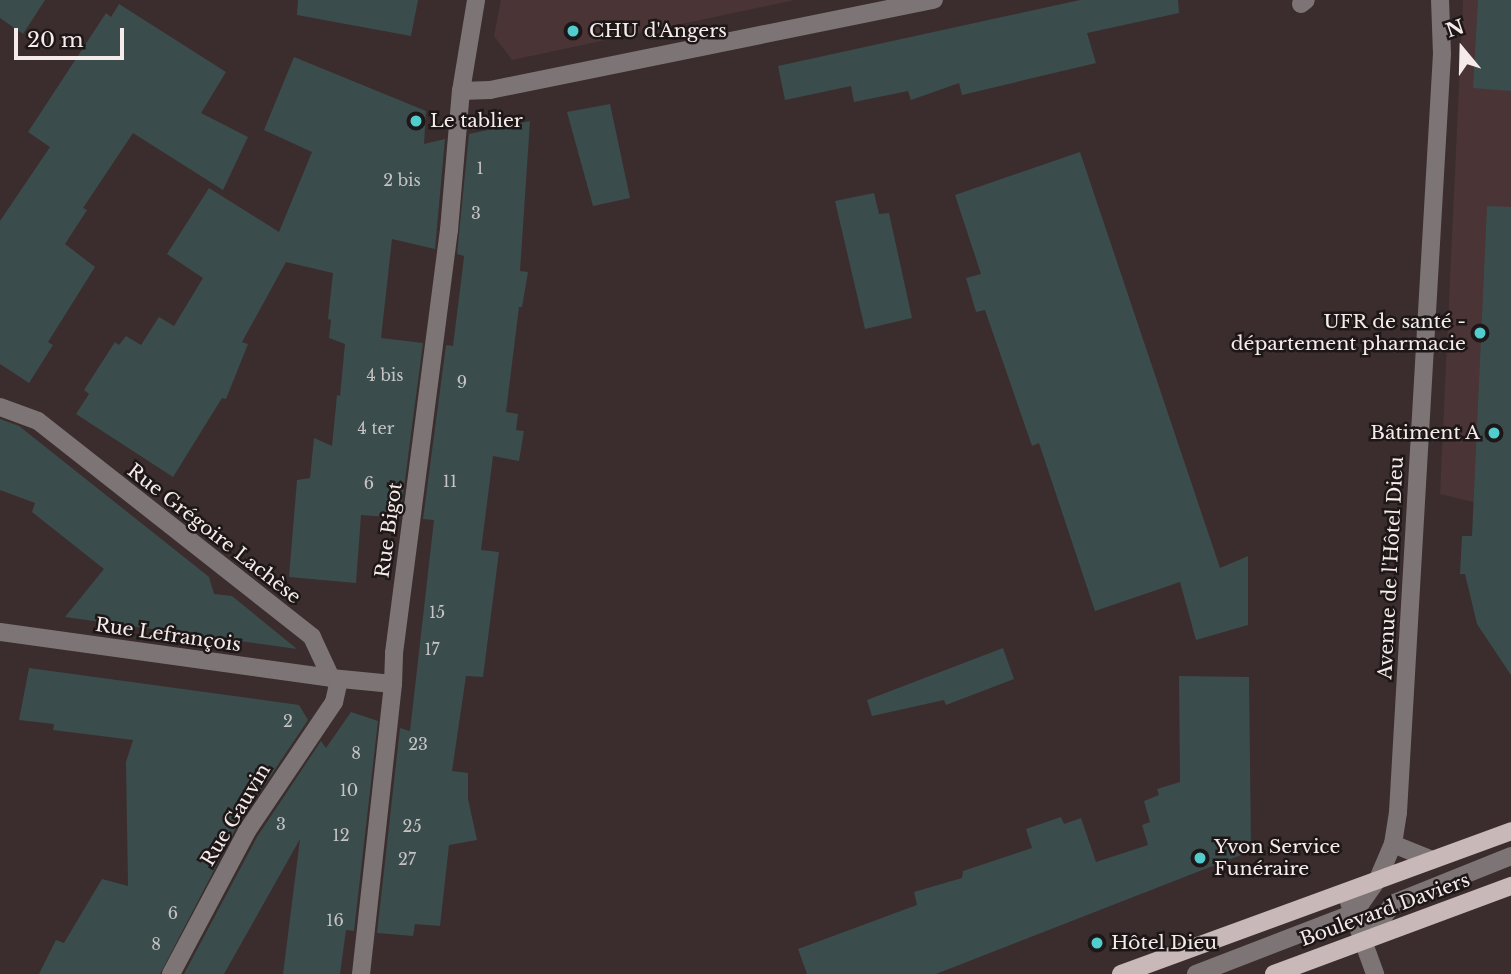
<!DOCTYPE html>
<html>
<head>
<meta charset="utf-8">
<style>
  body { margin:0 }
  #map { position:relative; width:1511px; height:974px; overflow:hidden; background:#3b2d2d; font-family:"Libre Baskerville",serif }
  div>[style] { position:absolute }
  .built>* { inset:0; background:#4a3435 }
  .building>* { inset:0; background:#3b4c4c }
  .minor>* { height:18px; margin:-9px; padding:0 9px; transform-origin:9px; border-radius:9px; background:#7d7575 }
  .major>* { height:18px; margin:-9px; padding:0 9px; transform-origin:9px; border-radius:9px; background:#c8b8b8 }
  .dots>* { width:19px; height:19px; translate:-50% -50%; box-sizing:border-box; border:4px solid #1e1717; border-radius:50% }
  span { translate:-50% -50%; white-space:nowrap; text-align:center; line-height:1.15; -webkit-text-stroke:5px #1e1717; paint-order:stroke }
  .number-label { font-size:16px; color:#c6c3c3 }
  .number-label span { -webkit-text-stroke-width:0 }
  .poi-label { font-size:19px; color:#f5ebeb }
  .left { translate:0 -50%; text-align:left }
  .right { translate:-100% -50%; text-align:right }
  .street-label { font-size:19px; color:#f5ebeb }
  .north { position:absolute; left:1427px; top:14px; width:70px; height:70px; -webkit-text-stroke:5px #1e1717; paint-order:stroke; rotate:341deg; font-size:19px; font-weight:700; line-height:28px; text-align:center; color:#f5ebeb }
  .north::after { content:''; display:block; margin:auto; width:24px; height:32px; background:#f5ebeb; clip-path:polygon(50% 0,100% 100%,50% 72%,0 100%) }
  .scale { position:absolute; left:14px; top:28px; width:110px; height:32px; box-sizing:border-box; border:4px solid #f5ebeb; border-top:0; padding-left:9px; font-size:21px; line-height:24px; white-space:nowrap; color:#f5ebeb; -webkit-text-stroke:5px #1e1717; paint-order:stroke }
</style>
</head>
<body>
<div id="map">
  <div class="built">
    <div style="clip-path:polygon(501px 0,795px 0,512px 60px,494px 36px)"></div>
    <div style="clip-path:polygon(1463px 0,1511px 0,1511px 511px,1440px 494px)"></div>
  </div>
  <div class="building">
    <div style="clip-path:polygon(0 0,45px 0,23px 34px,0 18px)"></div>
    <div style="clip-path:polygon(298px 0,418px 0,411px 36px,297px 15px)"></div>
    <div style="clip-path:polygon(1080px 0,1178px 0,1179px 13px,1087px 33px,1096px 63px,962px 95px,959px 83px,911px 100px,908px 91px,854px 102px,851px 86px,785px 100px,778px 66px)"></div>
    <div style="clip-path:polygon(1478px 0,1511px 0,1511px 91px,1473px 88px)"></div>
    <div style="clip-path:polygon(119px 4px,226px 72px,201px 113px,248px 137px,223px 190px,133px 133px,83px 208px,87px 210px,65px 244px,95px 267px,48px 342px,53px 345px,29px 383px,0 364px,0 221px,50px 147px,28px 132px,106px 13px,111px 17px)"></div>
    <div style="clip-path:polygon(294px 57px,426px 111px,424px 144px,445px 139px,435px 249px,392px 239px,381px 338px,423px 343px,400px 518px,361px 515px,356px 583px,289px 577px,297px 480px,310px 478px,314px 438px,332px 446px,337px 395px,340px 396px,345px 344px,329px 338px,331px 320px,328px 319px,333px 273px,286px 262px,242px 342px,248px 344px,226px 399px,222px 398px,173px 477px,76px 414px,89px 394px,84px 390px,115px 342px,119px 345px,126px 336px,141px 345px,159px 317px,174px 326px,203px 278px,167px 254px,209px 188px,279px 232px,312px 152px,264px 130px)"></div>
    <div style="clip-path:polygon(610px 104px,630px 198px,593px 206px,567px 112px)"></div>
    <div style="clip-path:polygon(530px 121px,520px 271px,528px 272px,522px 307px,519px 307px,506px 412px,518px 414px,516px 430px,524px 431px,519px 461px,493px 456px,481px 550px,499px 552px,483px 677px,466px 676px,452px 771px,468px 773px,468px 799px,477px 840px,449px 845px,440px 926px,415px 924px,413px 936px,377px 933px,400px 728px,410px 731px,434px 520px,423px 519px,446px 345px,453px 346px,462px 274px,464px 256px,457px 254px,469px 134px)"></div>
    <div style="clip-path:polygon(1080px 152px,1220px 568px,1248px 556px,1248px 625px,1196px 640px,1180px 582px,1095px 611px,1039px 443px,1032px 446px,985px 310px,976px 312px,966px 278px,981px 274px,955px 195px)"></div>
    <div style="clip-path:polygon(874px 193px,879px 214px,889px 213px,912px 318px,865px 329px,835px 201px)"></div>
    <div style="clip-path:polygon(1487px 206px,1511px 207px,1511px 675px,1477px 624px,1465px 574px,1460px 574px,1462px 536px,1472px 536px)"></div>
    <div style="clip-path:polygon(0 419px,19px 426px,189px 561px,209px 577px,214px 594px,232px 596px,297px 649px,65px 617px,104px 569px,32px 512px,35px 503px,0 490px)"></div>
    <div style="clip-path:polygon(1003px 648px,1014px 679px,946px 705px,944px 700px,872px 716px,867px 700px)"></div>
    <div style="clip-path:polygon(29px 668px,299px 705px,308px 720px,237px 826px,160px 974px,39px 974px,56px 940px,64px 943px,102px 879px,128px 886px,126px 762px,133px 740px,53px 730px,54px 724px,19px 720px)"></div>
    <div style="clip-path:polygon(1179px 676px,1249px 677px,1251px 851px,936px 974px,807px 974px,798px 949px,917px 905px,914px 892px,962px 878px,963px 871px,1032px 848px,1026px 829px,1061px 817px,1064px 824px,1081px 818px,1096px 862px,1148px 845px,1142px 825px,1150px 822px,1144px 801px,1159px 795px,1157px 789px,1180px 782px)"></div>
    <div style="clip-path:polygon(351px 712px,378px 721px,354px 931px,346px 930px,340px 974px,283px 974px,300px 839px,224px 974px,184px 974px,257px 837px,321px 741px,326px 748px)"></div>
  </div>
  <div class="minor">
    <div style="left:1301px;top:4px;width:6px;rotate:-39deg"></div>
    <div style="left:461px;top:91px;width:29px;rotate:-2deg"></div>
    <div style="left:490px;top:90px;width:453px;rotate:-11.5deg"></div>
    <div style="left:0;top:407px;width:40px;rotate:20.2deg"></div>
    <div style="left:38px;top:421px;width:349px;rotate:38.2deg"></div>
    <div style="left:312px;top:637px;width:45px;rotate:65.1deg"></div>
    <div style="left:331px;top:678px;width:62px;rotate:5.5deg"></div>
    <div style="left:0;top:632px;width:334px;rotate:7.9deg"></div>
    <div style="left:1393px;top:844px;width:42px;rotate:22.3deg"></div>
    <div style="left:1349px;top:902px;width:77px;rotate:70.1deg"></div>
    <div style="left:1364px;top:941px;width:48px;rotate:-51.7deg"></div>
    <div style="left:1394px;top:903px;width:126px;rotate:-21.9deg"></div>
    <div style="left:171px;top:974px;width:162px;rotate:-62deg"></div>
    <div style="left:247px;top:831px;width:156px;rotate:-56deg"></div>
    <div style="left:334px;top:702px;width:23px;rotate:-77deg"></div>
    <div style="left:361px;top:974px;width:292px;rotate:-83.7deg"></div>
    <div style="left:393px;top:684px;width:31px;rotate:-88deg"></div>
    <div style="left:394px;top:653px;width:427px;rotate:-82.6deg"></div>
    <div style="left:449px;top:230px;width:140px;rotate:-85.1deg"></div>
    <div style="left:461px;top:91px;width:92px;rotate:-80.6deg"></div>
    <div style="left:1196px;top:974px;width:169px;rotate:-21.1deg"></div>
    <div style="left:1354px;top:913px;width:42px;rotate:-54.8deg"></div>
    <div style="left:1378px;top:879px;width:38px;rotate:-67deg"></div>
    <div style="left:1393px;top:844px;width:32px;rotate:-81deg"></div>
    <div style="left:1398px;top:812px;width:759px;rotate:-86.68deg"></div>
    <div style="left:1442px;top:54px;width:54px;rotate:-92.1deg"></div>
  </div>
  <div class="major">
    <div style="left:1121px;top:974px;width:415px;rotate:-20.1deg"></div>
    <div style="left:1274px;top:974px;width:253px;rotate:-20.4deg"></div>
  </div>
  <div class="dots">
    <div style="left:573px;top:31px;background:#52cdcd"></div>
    <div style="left:416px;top:121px;background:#52cdcd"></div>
    <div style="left:1480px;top:333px;background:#52cdcd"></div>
    <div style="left:1494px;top:433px;background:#52cdcd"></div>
    <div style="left:1200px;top:858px;background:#52cdcd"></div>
    <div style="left:1097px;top:943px;background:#52cdcd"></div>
  </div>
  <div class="number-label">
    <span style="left:480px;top:168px">1</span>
    <span style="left:402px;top:180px">2 bis</span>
    <span style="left:476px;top:213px">3</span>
    <span style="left:385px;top:375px">4 bis</span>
    <span style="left:462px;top:382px">9</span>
    <span style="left:376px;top:428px">4 ter</span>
    <span style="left:450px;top:481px">11</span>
    <span style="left:369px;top:483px">6</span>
    <span style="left:437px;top:612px">15</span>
    <span style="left:432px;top:649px">17</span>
    <span style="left:288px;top:721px">2</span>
    <span style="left:418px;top:744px">23</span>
    <span style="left:356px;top:753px">8</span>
    <span style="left:349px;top:790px">10</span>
    <span style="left:281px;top:824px">3</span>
    <span style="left:412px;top:826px">25</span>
    <span style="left:341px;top:835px">12</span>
    <span style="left:407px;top:859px">27</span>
    <span style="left:173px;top:913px">6</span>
    <span style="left:335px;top:920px">16</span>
    <span style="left:156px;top:944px">8</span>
  </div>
  <div class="poi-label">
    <span class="left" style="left:589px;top:31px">CHU d'Angers</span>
    <span class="left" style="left:430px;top:121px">Le tablier</span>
    <span class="right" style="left:1466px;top:333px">UFR de santé -<br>département pharmacie</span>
    <span class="right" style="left:1480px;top:433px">Bâtiment A</span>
    <span class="left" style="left:1214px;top:858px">Yvon Service<br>Funéraire</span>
    <span class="left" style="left:1111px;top:943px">Hôtel Dieu</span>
  </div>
  <div class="street-label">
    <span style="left:389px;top:530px;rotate:-82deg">Rue Bigot</span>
    <span style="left:214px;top:534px;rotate:38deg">Rue Grégoire Lachèse</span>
    <span style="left:1391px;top:568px;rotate:-87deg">Avenue de l'Hôtel Dieu</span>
    <span style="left:168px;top:635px;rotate:8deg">Rue Lefrançois</span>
    <span style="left:236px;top:815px;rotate:-59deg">Rue Gauvin</span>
    <span style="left:1385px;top:910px;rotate:-20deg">Boulevard Daviers</span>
  </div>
  <div class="north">N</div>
  <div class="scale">20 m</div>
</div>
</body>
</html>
